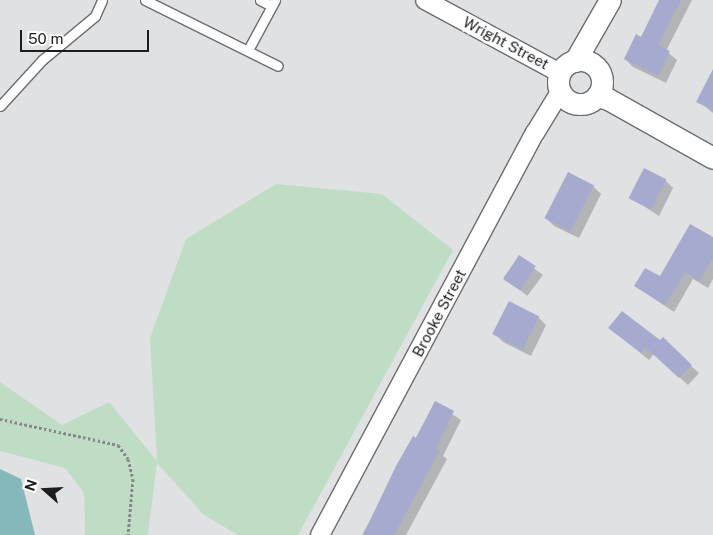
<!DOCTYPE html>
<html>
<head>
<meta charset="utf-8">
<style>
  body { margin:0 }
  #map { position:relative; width:713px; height:535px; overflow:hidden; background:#e0e1e3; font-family:"Public Sans",sans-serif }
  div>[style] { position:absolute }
  .green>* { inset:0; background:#bfddc5 }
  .water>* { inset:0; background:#85b8ba }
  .shadow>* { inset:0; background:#0003; transform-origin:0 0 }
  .building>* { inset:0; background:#a7aacf; transform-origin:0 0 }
  .path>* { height:3px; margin-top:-1.5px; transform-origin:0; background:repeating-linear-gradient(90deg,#878789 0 2.5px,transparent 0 5px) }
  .roads { filter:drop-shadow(1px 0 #6d6d6f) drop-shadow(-1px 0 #6d6d6f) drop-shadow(0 1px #6d6d6f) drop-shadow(0 -1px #6d6d6f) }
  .service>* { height:9px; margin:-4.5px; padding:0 4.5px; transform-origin:4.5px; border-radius:4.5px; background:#fff }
  .minor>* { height:18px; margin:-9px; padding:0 9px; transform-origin:9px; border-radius:9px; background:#fff }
  .tertiary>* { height:21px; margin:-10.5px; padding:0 10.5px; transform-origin:10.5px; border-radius:10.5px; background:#fff }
  .tertiary>.ring { margin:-10.5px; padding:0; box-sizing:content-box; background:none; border:21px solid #fff; border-radius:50% }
  span { translate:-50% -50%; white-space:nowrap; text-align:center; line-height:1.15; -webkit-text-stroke:5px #fff; paint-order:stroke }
  .street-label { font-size:15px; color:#1d1d1e }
  .north { position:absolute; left:20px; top:465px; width:50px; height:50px; -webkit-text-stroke:4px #fff; paint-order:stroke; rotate:289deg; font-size:14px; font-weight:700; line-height:20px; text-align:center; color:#1d1d1e }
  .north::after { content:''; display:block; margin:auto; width:18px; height:22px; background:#1d1d1e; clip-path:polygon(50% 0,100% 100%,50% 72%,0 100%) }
  .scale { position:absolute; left:20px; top:30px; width:129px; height:22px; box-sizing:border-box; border:2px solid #1d1d1e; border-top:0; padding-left:6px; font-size:15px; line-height:18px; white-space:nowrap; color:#1d1d1e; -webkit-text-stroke:4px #fff; paint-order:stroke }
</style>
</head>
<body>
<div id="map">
  <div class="green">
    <div style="clip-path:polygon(276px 184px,382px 194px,453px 250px,298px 535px,238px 535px,204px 515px,157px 463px,148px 535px,85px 535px,84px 493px,65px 468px,0 451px,0 382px,62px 425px,109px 402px,157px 461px,150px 338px,186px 239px)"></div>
  </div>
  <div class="water">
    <div style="clip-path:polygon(0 469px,21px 479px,35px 535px,0 535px)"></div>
  </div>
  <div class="shadow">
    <div style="clip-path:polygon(660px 0,692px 0,666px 51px,677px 60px,666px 83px,633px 67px,625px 59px,641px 38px)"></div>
    <div style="clip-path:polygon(713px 78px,713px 113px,698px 101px)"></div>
    <div style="clip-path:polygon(665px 180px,673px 188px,659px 216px,630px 197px)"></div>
    <div style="clip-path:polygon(593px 186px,601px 194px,579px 238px,554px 226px,546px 218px)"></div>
    <div style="clip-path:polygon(713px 239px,713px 279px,708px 288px,693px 279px,674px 312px,635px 286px,660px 278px)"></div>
    <div style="left:519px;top:257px;width:30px;height:26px;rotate:37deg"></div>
    <div style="clip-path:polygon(538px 317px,546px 325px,531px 356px,503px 342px,495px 334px)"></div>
    <div style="clip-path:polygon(610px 328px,691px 366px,699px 373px,688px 385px,654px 354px,649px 360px)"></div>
    <div style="clip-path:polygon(435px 403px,461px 420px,443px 456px,447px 459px,406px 535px,362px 535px)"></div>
  </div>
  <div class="building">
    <div style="clip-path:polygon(659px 0,681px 0,658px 45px,670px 51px,658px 76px,624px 59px,636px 34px,641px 37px)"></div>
    <div style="clip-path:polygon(713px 69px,713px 110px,696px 102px)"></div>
    <div style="left:644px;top:168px;width:25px;height:34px;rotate:27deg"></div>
    <div style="left:568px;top:172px;width:29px;height:52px;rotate:27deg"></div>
    <div style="clip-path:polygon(690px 224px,713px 237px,713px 258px,699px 281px,685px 272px,665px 305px,634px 286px,645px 268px,660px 276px)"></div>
    <div style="left:519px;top:255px;width:20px;height:29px;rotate:33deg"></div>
    <div style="left:509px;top:301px;width:34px;height:37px;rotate:27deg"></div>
    <div style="clip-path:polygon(622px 311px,660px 340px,663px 337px,692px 365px,679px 378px,645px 347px,641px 353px,608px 328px)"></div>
    <div style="clip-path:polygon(435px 401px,454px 411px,436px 448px,440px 450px,394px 535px,363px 535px,396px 466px,413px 436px,416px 438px)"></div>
  </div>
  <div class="path">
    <div style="left:0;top:419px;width:121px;rotate:12.4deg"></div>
    <div style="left:118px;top:445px;width:17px;rotate:54deg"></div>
    <div style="left:128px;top:459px;width:21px;rotate:76deg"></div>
    <div style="left:133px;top:479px;width:56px;rotate:95.1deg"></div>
  </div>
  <div class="roads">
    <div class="service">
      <div style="left:145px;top:0;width:148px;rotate:26.4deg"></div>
      <div style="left:260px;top:0;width:13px;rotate:27deg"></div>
      <div style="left:248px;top:50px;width:57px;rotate:-61.6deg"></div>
      <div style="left:0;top:106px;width:62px;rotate:-47.6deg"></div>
      <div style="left:42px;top:60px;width:69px;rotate:-39.7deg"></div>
      <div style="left:95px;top:16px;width:17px;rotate:-66deg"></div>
    </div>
    <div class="minor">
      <div style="left:425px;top:0;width:153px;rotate:28.4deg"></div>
      <div style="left:320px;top:535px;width:456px;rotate:-61.9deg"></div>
      <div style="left:535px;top:133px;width:48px;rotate:-58.6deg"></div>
    </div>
    <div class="tertiary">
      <div class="ring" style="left:558px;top:60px;width:23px;height:23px"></div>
      <div style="left:575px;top:61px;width:70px;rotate:-60.2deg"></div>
      <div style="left:597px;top:96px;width:11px;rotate:15deg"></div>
      <div style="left:608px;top:99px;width:120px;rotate:29.3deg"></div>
    </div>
  </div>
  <div class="street-label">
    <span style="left:506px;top:43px;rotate:28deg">Wright Street</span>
    <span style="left:439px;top:313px;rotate:-62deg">Brooke Street</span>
  </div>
  <div class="north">N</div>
  <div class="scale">50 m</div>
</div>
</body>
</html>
